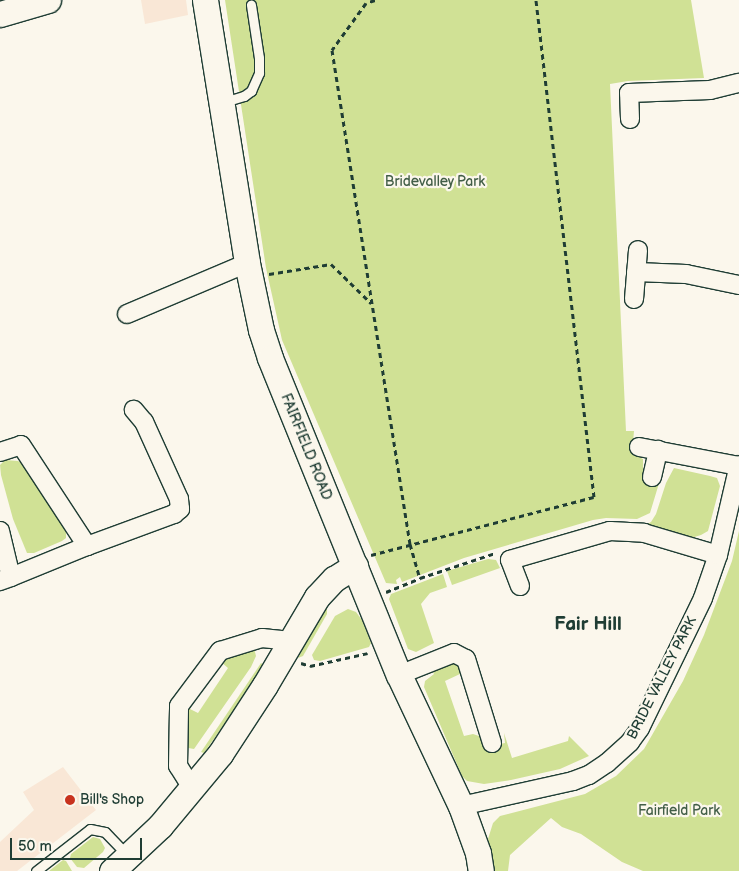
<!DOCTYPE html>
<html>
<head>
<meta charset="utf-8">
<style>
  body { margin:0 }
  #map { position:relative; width:739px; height:871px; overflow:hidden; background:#fbf7ec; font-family:"Balsamiq Sans",sans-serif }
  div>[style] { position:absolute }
  .built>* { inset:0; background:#f9e7d6 }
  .green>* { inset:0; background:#d0e195 }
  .path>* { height:3px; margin-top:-1.5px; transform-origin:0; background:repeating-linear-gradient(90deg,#1f3d34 0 5px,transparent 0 9px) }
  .roads { filter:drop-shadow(1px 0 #1f3d34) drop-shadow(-1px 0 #1f3d34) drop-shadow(0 1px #1f3d34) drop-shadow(0 -1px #1f3d34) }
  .lane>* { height:9px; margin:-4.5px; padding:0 4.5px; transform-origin:4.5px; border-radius:4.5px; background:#fbf7ec }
  .street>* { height:18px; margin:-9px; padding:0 9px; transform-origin:9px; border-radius:9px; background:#fbf7ec }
  .secondary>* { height:25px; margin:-12.5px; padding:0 12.5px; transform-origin:12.5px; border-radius:12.5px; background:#fbf7ec }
  .dots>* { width:14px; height:14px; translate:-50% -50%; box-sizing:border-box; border:2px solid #fbf7ec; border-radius:50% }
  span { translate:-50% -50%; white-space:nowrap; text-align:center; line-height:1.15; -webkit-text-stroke:4.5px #fbf7ec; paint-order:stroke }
  .park-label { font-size:14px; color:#425e47 }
  .street-label { font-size:14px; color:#1f3d34 }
  .poi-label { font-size:14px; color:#1f3d34 }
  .left { translate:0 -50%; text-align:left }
  .district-label { font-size:19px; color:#1f3d34; font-weight:700 }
  .scale { position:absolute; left:10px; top:838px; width:132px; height:22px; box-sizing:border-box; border:2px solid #1f3d34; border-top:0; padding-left:6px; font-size:15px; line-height:18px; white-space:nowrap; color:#1f3d34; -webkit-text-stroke:4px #fbf7ec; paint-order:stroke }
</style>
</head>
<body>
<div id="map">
  <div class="built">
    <div style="clip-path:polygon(141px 0,186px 0,188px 15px,145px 24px)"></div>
    <div style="clip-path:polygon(63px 767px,96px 810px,17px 871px,0 871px,0 842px,34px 810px,23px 792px)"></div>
  </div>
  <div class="green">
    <div style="clip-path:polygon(225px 0,691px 0,704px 78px,628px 81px,610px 84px,626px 431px,634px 431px,632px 454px,643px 459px,643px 476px,660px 480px,650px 513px,637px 519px,606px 518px,593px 520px,464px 558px,402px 582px,400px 577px,396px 580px,397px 584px,386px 583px,282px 340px,266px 268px)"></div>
    <div style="clip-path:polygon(5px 460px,18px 461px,27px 467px,66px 532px,66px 538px,62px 541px,34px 553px,27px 553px,13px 519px,1px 475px,0 465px)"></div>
    <div style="clip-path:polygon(674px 468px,710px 476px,717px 478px,720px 486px,708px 531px,701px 535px,691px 538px,641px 527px,651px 522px,656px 514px,666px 483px)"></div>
    <div style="clip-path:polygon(739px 531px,739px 871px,643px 871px,622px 862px,581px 834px,562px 827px,551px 818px,510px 855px,508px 871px,495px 871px,488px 839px,493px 823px,500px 816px,585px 794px,616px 776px,644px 749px,683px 681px,704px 635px,732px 561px)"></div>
    <div style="clip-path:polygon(488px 559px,496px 560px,500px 568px,452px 585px,447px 571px)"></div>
    <div style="clip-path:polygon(443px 574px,447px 587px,430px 593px,421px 604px,434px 643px,416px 652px,408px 649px,389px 599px,391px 594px)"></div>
    <div style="clip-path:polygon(327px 608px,327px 614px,303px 656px,298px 658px,324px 609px)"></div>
    <div style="clip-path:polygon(348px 609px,356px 612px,362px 620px,371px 643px,369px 647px,320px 661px,314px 660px,312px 655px,335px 616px)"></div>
    <div style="clip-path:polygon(254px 648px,256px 656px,251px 667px,194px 749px,183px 747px,186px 707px,198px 713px,228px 668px,221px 662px,221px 659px)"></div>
    <div style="clip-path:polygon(261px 663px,265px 666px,204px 753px,201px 752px)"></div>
    <div style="clip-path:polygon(449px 663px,461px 666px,460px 674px,445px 681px,464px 736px,473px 734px,479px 736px,484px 747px,505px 743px,504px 733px,512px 758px,568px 741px,569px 736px,589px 756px,560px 769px,511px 780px,484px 784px,467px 781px,462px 776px,424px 687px,425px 681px,434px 674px,432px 670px)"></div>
    <div style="clip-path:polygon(93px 837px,100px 839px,105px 848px,103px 852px,84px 868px,77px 867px,70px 858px,71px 854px)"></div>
    <div style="clip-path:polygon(63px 860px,66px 861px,72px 871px,49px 871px)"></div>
  </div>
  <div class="path">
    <div style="left:375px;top:0;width:9px;rotate:162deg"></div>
    <div style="left:366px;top:3px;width:58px;rotate:125.9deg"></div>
    <div style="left:332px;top:50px;width:500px;rotate:81.03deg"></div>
    <div style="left:410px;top:544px;width:35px;rotate:74deg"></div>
    <div style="left:420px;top:578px;width:79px;rotate:-18.4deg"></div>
    <div style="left:269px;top:274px;width:63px;rotate:-9.2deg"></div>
    <div style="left:331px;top:264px;width:56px;rotate:44.3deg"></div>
    <div style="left:371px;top:555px;width:230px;rotate:-14.6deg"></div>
    <div style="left:594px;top:497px;width:500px;rotate:-96.66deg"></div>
    <div style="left:386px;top:592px;width:37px;rotate:-22deg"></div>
    <div style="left:301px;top:663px;width:9px;rotate:18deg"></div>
    <div style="left:310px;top:666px;width:59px;rotate:-12.6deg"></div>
  </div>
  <div class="roads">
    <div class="lane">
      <div style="left:224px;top:102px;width:21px;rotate:-17deg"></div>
      <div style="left:244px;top:96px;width:9px;rotate:-36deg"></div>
      <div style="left:251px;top:91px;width:20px;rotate:-66deg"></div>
      <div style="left:259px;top:73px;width:15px;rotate:-90deg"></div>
      <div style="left:259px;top:58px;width:54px;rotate:-98.6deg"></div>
      <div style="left:36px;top:871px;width:68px;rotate:-37.9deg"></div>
      <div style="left:90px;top:829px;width:15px;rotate:11deg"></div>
      <div style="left:105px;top:832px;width:30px;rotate:46deg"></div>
    </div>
    <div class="street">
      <div style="left:630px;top:119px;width:26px;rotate:-92deg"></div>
      <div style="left:629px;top:93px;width:81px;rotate:-2.1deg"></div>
      <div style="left:710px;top:90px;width:30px;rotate:-14deg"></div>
      <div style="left:636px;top:272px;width:50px;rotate:2.3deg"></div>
      <div style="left:686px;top:274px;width:54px;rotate:11.7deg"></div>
      <div style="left:634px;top:299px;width:49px;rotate:-85.3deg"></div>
      <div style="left:127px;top:314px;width:130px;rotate:-23deg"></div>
      <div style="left:639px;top:447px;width:102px;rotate:10.8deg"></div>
      <div style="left:0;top:452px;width:22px;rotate:-18deg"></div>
      <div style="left:21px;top:445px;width:121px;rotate:56.8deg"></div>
      <div style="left:87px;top:546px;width:93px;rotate:-20.2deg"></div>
      <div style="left:174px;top:514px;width:8px;rotate:-40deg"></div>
      <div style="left:180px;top:509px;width:10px;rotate:-96deg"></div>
      <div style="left:179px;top:499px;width:85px;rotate:-114.4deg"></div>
      <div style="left:144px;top:422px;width:16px;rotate:-130deg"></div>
      <div style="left:652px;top:477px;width:28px;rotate:-77deg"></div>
      <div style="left:0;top:531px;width:47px;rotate:76.6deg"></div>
      <div style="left:11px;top:577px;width:12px;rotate:160deg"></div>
      <div style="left:11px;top:577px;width:82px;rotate:-22.2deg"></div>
      <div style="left:520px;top:586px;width:28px;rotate:-111deg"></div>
      <div style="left:510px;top:560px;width:104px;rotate:-16.2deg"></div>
      <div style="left:610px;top:531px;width:34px;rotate:3deg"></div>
      <div style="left:644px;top:533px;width:77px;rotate:16.6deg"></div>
      <div style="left:399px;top:675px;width:59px;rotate:-21.8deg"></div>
      <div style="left:454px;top:653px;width:13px;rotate:27deg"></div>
      <div style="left:466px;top:659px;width:88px;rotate:72.8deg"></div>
      <div style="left:192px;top:788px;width:26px;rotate:-122deg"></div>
      <div style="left:178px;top:766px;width:60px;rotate:-89deg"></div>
      <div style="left:179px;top:706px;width:69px;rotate:-53.3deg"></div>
      <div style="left:220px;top:651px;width:44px;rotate:-17.2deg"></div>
      <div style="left:262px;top:638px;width:29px;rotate:6deg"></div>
      <div style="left:461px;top:806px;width:115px;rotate:-12.6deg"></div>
      <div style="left:573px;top:781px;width:17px;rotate:-21deg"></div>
      <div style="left:589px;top:775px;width:22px;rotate:-34deg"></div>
      <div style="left:607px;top:763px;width:31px;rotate:-42deg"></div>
      <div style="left:630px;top:742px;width:17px;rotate:-54deg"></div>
      <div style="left:640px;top:728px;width:144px;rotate:-64.1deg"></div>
      <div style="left:703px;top:598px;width:46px;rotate:-70.8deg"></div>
      <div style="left:718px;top:555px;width:92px;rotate:-76.9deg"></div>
    </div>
    <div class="secondary">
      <div style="left:205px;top:0;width:266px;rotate:80.9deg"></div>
      <div style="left:247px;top:263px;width:68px;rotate:78.2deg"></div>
      <div style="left:261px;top:330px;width:29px;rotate:72deg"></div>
      <div style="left:270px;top:358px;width:342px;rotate:67.9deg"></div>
      <div style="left:399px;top:675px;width:145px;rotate:64.7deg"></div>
      <div style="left:461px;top:806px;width:50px;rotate:70.1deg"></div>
      <div style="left:478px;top:853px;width:18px;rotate:81deg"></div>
      <div style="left:0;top:14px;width:50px;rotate:-16.3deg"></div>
      <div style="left:112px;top:871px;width:66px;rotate:-43.2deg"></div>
      <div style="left:160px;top:826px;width:94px;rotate:-50.2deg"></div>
      <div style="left:220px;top:754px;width:82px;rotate:-56.9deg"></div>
      <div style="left:265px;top:685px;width:102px;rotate:-59.4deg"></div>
      <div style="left:317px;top:597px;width:25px;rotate:-47deg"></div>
      <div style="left:334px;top:579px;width:25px;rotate:-32deg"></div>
    </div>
  </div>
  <div class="dots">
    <div style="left:70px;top:800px;background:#c8321e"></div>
  </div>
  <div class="park-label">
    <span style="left:435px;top:182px">Bridevalley Park</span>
    <span style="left:679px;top:811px">Fairfield Park</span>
  </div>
  <div class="street-label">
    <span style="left:306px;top:447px;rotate:68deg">FAIRFIELD ROAD</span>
    <span style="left:662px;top:678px;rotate:-63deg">BRIDE VALLEY PARK</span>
  </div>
  <div class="poi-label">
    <span class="left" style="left:80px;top:800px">Bill's Shop</span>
  </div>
  <div class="district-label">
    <span style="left:588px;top:625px">Fair Hill</span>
  </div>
  <div class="scale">50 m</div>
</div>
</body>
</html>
